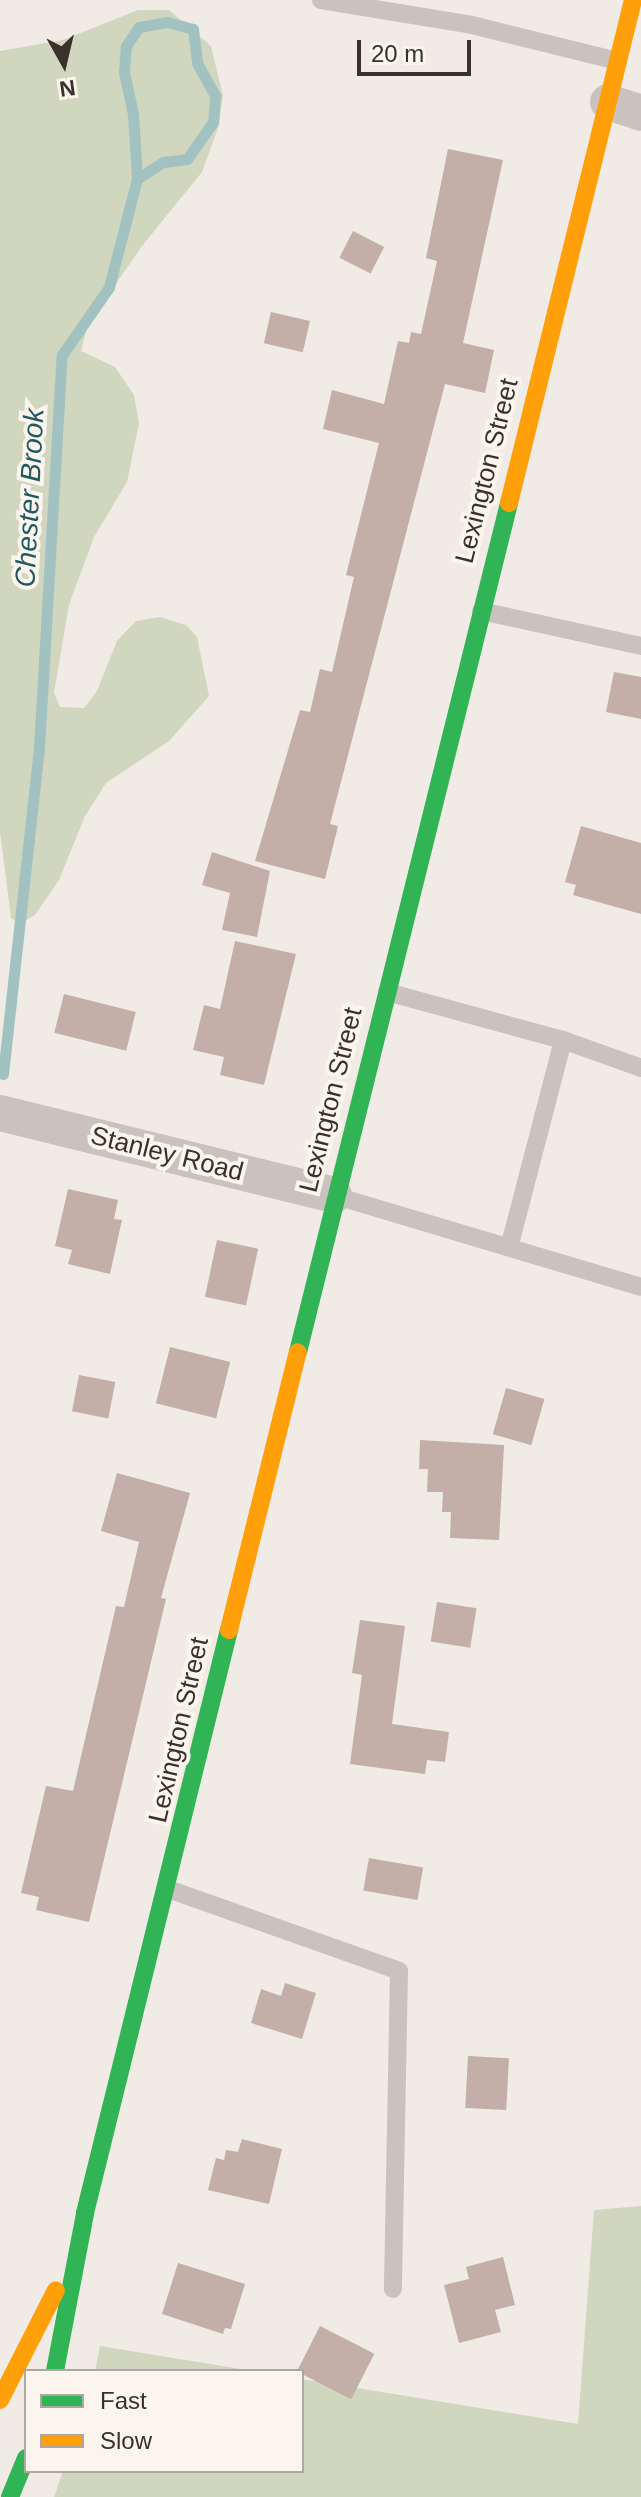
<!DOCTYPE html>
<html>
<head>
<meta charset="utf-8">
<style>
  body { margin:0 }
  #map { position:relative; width:641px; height:2497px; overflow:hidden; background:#f0ebe5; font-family:Helvetica,sans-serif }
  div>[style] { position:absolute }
  .green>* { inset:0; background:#d1d6bf }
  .stream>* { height:11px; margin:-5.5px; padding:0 5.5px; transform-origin:5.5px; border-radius:5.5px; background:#a1c2c1 }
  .building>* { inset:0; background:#c3afa7; transform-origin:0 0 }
  .lane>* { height:18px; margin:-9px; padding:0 9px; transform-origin:9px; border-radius:9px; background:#c9c3be }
  .street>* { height:36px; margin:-18px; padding:0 18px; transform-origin:18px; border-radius:18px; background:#c9c3be }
  .fast>* { height:18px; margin:-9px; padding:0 9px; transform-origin:9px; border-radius:9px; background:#30b455 }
  .slow>* { height:18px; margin:-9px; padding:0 9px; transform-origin:9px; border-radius:9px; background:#ff9f0a }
  span { translate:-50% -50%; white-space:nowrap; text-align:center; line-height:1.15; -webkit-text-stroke:8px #fbf5ee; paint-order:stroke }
  .street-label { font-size:26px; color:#3b302b }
  .water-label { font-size:28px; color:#1f5a5e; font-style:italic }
  .legend { position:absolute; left:24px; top:2369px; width:280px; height:104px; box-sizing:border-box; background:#fbf5ee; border:2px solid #aea6a0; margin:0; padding:10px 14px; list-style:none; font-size:24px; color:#3b302b }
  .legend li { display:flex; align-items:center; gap:16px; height:40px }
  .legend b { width:40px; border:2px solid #aea6a0 }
  .north { position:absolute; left:24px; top:24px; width:80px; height:80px; -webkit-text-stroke:6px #fbf5ee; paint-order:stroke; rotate:172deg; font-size:22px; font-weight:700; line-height:32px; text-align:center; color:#3b302b }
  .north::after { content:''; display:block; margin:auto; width:28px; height:36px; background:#3b302b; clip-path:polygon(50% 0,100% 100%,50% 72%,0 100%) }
  .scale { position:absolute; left:357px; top:40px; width:114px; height:36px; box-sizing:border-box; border:4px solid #3b302b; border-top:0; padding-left:10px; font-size:24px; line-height:28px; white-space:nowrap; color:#3b302b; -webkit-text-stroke:6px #fbf5ee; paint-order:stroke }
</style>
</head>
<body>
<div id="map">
  <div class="green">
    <div style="clip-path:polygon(138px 10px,169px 10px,211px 46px,223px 96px,218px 128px,202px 172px,142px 246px,88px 324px,81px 351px,115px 367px,134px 395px,139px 423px,127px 482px,94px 537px,69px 605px,54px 693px,60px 707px,84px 708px,97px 691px,117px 641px,136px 621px,160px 617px,186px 625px,197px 637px,209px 696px,169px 741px,106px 783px,85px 816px,59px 880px,35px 915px,20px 924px,11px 918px,0 832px,0 51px,63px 40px)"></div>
    <div style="clip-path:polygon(641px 2206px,641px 2497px,54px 2497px,63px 2471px,302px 2471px,302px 2379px,578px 2424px,594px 2210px)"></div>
    <div style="clip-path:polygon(100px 2346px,253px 2371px,95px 2371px)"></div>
  </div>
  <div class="stream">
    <div style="left:3px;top:1074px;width:328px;rotate:-83.7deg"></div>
    <div style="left:39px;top:748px;width:394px;rotate:-86.7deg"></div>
    <div style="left:62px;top:355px;width:83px;rotate:-55.3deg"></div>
    <div style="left:109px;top:287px;width:112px;rotate:-75.5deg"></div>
    <div style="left:137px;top:179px;width:65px;rotate:-93.5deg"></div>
    <div style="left:133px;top:114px;width:43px;rotate:-102.1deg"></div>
    <div style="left:124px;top:72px;width:26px;rotate:-86deg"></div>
    <div style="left:126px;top:46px;width:23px;rotate:-56deg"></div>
    <div style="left:139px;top:27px;width:28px;rotate:-10deg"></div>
    <div style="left:167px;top:22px;width:27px;rotate:15deg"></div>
    <div style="left:193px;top:29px;width:34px;rotate:83deg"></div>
    <div style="left:197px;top:63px;width:38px;rotate:61deg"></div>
    <div style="left:215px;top:96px;width:26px;rotate:94deg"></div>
    <div style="left:213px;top:122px;width:45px;rotate:125.1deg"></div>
    <div style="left:187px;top:159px;width:24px;rotate:173deg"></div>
    <div style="left:163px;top:162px;width:31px;rotate:147deg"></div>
  </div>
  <div class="building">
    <div style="clip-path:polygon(448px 149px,503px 160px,463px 343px,494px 350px,485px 393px,445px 384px,330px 824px,338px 826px,325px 879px,255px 861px,300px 710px,310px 712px,320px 669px,332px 672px,354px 577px,346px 575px,379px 443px,323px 429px,332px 390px,384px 404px,398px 341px,409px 343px,411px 332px,421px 334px,437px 261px,426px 258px)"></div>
    <div style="left:353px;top:231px;width:35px;height:30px;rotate:27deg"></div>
    <div style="left:271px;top:312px;width:40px;height:32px;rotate:13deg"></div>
    <div style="clip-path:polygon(614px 672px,641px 677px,641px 719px,606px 712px)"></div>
    <div style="clip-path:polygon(581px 826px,641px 843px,641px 914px,573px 895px,576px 885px,565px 882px)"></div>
    <div style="clip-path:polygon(212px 852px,270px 871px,257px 937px,222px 930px,230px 893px,202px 885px)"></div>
    <div style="clip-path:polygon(235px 941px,296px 954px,264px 1085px,220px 1075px,224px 1057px,193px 1050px,204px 1005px,220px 1009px)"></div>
    <div style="left:64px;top:994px;width:74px;height:40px;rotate:14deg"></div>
    <div style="clip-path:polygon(68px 1189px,118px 1200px,114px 1219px,122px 1220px,110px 1274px,68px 1264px,72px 1250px,55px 1246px)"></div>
    <div style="left:217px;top:1240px;width:42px;height:58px;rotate:12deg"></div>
    <div style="left:170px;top:1347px;width:62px;height:58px;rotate:14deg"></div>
    <div style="left:79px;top:1375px;width:37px;height:37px;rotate:11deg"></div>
    <div style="left:506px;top:1388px;width:40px;height:48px;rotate:16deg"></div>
    <div style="clip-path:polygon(420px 1440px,504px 1445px,499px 1540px,450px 1538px,451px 1512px,442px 1512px,443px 1492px,427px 1492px,428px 1469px,419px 1469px)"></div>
    <div style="clip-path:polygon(117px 1473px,190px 1493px,161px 1598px,166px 1599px,89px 1922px,36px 1910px,39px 1897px,21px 1893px,46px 1786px,73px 1791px,116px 1606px,124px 1607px,139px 1542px,101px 1531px)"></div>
    <div style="left:437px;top:1602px;width:40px;height:40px;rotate:9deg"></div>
    <div style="clip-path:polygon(360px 1620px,405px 1626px,392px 1724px,449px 1732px,445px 1762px,427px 1760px,425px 1774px,350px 1764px,362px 1675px,352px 1673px)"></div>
    <div style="left:369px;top:1858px;width:55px;height:33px;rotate:10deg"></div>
    <div style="clip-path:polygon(285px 1983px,316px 1993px,302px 2039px,251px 2023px,261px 1989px,281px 1996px)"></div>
    <div style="left:468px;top:2056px;width:41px;height:52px;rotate:3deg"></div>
    <div style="clip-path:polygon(242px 2139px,282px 2149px,269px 2204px,208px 2190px,216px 2158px,224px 2160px,226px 2150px,238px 2152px)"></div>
    <div style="clip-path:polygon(503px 2257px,515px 2305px,495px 2310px,501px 2332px,459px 2343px,444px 2285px,469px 2279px,466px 2267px)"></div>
    <div style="clip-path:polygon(178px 2263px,245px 2284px,231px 2329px,225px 2328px,223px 2334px,162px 2314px)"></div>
    <div style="left:320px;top:2326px;width:61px;height:51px;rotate:27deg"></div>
  </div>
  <div class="lane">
    <div style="left:321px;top:0;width:153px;rotate:9.4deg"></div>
    <div style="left:472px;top:25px;width:150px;rotate:13.9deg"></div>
    <div style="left:481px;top:611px;width:164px;rotate:12.3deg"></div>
    <div style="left:387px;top:992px;width:182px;rotate:15.3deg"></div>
    <div style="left:563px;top:1040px;width:83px;rotate:19.7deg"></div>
    <div style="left:336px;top:1196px;width:318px;rotate:16.6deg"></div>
    <div style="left:510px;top:1244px;width:211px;rotate:-75.4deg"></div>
    <div style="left:168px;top:1889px;width:245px;rotate:19.5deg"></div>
    <div style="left:399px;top:1971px;width:318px;rotate:91.1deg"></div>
  </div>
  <div class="street">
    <div style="left:608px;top:102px;width:35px;rotate:18deg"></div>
    <div style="left:0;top:1113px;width:344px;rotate:13.8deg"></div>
  </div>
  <div class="fast">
    <div style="left:298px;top:1352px;width:875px;rotate:-76.04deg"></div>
    <div style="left:55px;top:2371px;width:161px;rotate:-79.2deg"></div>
    <div style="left:85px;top:2213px;width:601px;rotate:-76.13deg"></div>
    <div style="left:10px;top:2497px;width:42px;rotate:-67.7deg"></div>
  </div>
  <div class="slow">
    <div style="left:509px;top:503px;width:518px;rotate:-76.15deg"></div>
    <div style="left:229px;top:1630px;width:286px;rotate:-76.1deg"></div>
    <div style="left:0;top:2400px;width:123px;rotate:-63deg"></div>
  </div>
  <div class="street-label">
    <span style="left:487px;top:471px;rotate:-76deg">Lexington Street</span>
    <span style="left:331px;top:1100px;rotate:-76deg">Lexington Street</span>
    <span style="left:167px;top:1154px;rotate:14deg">Stanley Road</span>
    <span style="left:179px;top:1730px;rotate:-77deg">Lexington Street</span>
  </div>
  <div class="water-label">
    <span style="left:30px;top:498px;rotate:-87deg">Chester Brook</span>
  </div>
  <ul class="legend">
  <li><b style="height:10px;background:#30b455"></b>Fast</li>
  <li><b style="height:10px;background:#ff9f0a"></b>Slow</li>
  </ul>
  <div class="north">N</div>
  <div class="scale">20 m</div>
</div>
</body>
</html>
